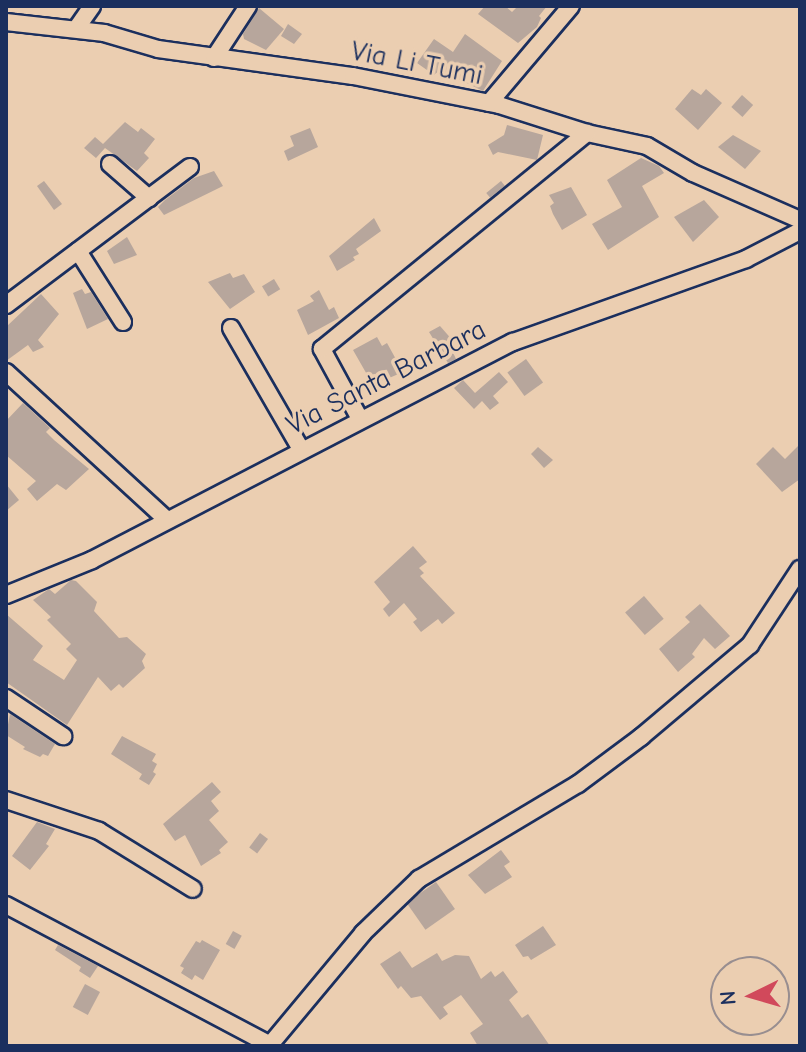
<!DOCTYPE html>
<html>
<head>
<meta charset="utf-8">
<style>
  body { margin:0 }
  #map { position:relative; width:806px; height:1052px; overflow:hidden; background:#ebceb1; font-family:"Comic Neue",sans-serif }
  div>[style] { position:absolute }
  .building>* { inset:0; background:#b7a69c; transform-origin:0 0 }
  .roads { filter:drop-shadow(2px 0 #1b2f5e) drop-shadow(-2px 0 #1b2f5e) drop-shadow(0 2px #1b2f5e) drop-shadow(0 -2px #1b2f5e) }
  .street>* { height:16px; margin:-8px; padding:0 8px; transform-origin:8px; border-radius:8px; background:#ebceb1 }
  span { translate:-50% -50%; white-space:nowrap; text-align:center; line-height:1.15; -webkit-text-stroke:7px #ebceb1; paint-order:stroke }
  .street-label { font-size:28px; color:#1b2f5e }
  .frame { position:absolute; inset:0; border:8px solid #1b2f5e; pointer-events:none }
  .north { position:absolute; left:710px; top:956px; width:80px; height:80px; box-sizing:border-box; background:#ebceb1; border:2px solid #988e90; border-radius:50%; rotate:265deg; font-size:22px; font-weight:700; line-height:32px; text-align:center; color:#1b2f5e }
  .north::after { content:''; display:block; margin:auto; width:28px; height:36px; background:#d1495b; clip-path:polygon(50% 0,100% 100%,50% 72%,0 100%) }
</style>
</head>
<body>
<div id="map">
  <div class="building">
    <div style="clip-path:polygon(485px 6px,505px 6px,512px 12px,518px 6px,547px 6px,539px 16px,541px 18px,537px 27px,518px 43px,478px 14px)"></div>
    <div style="clip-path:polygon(259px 8px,284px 29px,266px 50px,244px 39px,243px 34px)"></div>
    <div style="clip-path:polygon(288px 24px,302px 34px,294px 44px,281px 36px)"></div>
    <div style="clip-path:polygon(465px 34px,502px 61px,483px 91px,440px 70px,434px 75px,417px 63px,434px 39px,453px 52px)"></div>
    <div style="clip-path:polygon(692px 89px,701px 95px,706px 89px,722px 103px,698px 130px,675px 109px)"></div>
    <div style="left:742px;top:95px;width:15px;height:16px;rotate:42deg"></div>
    <div style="clip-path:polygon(125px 122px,138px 132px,141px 128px,155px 139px,144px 153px,149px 158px,137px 171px,105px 148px,96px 158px,84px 148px,95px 137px,103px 144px)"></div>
    <div style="clip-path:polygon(507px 125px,543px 135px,537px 160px,498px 152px,493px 155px,488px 145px,504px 135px)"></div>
    <div style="clip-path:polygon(310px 128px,318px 147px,288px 161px,284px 151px,294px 146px,290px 136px)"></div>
    <div style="clip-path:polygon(733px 135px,761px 151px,745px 169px,718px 147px)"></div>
    <div style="clip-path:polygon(641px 158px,659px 166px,664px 173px,642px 186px,659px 217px,608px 250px,592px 224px,622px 207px,607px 180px)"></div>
    <div style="clip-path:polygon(214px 171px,223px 186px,164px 215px,158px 207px,165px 200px,194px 178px)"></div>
    <div style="clip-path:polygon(44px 181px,62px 204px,54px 210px,37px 186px)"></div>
    <div style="left:501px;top:181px;width:6px;height:19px;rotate:51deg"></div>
    <div style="clip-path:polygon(571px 187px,587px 215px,562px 230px,553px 214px,550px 206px,554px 203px,549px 195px)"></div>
    <div style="clip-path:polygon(704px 200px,719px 217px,693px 242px,674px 217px)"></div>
    <div style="clip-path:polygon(374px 218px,381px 231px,356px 249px,359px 254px,353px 257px,355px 260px,337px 271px,329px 256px)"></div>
    <div style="clip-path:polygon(127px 237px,137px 255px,114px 264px,107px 251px)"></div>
    <div style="clip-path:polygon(230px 273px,233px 278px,244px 274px,255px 292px,230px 309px,208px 282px)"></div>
    <div style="left:274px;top:279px;width:12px;height:14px;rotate:59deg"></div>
    <div style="clip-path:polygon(82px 289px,85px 294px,91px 292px,108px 319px,87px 329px,73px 293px)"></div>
    <div style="clip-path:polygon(319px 290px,329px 310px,334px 307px,339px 318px,308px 335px,297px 310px,314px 301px,310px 296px)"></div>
    <div style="clip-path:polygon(41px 294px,59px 314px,38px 340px,44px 347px,33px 352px,28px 345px,6px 361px,6px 327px)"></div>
    <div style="clip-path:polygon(440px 326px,454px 342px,449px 344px,456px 359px,448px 363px,429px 332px)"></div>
    <div style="clip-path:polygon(377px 337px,382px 346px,387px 343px,403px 372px,373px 385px,353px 350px)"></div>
    <div style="left:526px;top:359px;width:29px;height:23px;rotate:54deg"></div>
    <div style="clip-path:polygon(499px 372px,508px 382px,493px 396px,499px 403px,490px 410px,482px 401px,474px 409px,454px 388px,463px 380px,475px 393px)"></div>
    <div style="clip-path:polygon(23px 403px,50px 428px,46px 432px,54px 440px,89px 469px,66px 490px,57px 484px,37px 501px,27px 489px,36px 481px,6px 455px,6px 421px)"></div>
    <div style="clip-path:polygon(800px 444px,800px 479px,782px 492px,756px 464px,773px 447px,785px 459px)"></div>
    <div style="clip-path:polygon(538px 447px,553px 460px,544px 468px,531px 454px)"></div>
    <div style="clip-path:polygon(6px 484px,19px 500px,6px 511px)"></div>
    <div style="clip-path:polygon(413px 546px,427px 562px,419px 568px,424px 573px,420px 576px,455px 613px,442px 624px,438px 619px,421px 632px,413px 622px,417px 619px,404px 603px,389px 617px,383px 609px,390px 602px,374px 582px)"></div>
    <div style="clip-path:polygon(71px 580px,76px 581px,97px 602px,94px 611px,119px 638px,127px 637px,146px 654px,142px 661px,145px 668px,123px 688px,119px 684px,111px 691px,98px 677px,67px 725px,6px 682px,6px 614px,43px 646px,33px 660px,64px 680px,77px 660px,66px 649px,71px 644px,47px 620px,51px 617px,33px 600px,49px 589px,55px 594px)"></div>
    <div style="left:644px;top:596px;width:30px;height:25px;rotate:49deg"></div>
    <div style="clip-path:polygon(700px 604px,730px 636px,715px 649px,704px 638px,692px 654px,695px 657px,678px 672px,659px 649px,690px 622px,685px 617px)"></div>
    <div style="clip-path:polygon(10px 714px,55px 744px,48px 756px,43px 754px,40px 757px,23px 749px,25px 747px,6px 735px)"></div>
    <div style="clip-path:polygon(122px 736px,156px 754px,152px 761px,157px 764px,153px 772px,156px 774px,149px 785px,139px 779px,142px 774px,111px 754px)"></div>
    <div style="clip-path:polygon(212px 782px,221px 792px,211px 801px,219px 811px,209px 820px,228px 842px,219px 850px,221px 853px,201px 866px,185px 835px,175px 841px,163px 824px)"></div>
    <div style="clip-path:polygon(37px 822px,55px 829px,46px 844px,49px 846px,30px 870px,12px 856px)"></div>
    <div style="left:260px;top:833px;width:10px;height:18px;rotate:37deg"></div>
    <div style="clip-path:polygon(501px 850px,510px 862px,504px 866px,512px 877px,485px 894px,468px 875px)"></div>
    <div style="left:436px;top:882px;width:33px;height:36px;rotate:55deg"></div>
    <div style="clip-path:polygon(543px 926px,556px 945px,531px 960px,528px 956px,523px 957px,515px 945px)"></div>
    <div style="left:233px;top:931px;width:10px;height:15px;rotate:29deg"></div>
    <div style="clip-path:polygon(202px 940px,220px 950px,203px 980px,195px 975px,192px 980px,181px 973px,184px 968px,180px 966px,196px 941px,200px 943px)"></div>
    <div style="clip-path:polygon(58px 945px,98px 966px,90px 978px,79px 971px,81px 967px,55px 950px)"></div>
    <div style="clip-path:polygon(400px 951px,412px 968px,437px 953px,442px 961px,455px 955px,469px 956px,481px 979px,491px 971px,495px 977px,503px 971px,518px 992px,509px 1000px,522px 1018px,528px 1014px,550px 1046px,478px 1046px,470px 1033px,483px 1024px,461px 995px,443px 1007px,448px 1014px,440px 1020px,421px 996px,411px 998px,401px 986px,398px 989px,380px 964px)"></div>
    <div style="left:85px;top:984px;width:17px;height:26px;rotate:28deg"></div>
  </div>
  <div class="roads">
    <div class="street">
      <div style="left:6px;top:22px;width:99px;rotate:6.4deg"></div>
      <div style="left:104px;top:33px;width:56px;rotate:16.5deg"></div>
      <div style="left:158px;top:49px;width:197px;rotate:7.9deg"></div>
      <div style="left:353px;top:76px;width:149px;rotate:11.2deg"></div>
      <div style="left:499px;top:105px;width:92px;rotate:17.7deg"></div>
      <div style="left:587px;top:133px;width:61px;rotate:12.2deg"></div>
      <div style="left:647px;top:146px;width:53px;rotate:30.4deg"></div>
      <div style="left:693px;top:173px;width:117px;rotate:23.7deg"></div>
      <div style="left:76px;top:29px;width:28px;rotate:-55deg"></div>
      <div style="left:214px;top:58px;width:62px;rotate:-56.8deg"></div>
      <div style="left:489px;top:103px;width:127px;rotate:-49.8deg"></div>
      <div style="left:110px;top:164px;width:52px;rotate:41.1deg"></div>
      <div style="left:78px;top:251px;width:84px;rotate:57.6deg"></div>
      <div style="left:6px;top:305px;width:230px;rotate:-36.9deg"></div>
      <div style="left:231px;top:328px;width:140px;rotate:60deg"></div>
      <div style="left:6px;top:372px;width:219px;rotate:42.6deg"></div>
      <div style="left:360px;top:419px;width:80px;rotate:-118.5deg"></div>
      <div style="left:322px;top:349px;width:342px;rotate:-39.2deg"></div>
      <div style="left:6px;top:595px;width:93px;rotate:-22.1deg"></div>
      <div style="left:92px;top:560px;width:474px;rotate:-27.4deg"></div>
      <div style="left:513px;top:342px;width:247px;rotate:-19.6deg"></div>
      <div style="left:746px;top:259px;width:61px;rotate:-27.4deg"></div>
      <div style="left:6px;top:698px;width:69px;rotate:33.7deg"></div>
      <div style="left:6px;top:800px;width:98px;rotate:18.4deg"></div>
      <div style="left:99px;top:831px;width:110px;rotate:31.7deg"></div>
      <div style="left:6px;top:905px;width:299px;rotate:27.9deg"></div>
      <div style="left:269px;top:1046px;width:147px;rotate:-50.2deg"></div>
      <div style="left:363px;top:933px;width:78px;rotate:-44deg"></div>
      <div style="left:419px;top:879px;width:185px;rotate:-30.9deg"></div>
      <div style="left:578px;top:784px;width:79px;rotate:-36.7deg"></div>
      <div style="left:641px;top:737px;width:143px;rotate:-40.2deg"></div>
      <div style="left:750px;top:645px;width:91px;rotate:-56.7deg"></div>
    </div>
  </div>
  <div class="street-label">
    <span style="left:417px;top:63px;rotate:11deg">Via Li Tumi</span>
    <span style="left:386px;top:377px;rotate:-27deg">Via Santa Barbara</span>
  </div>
  <div class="frame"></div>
  <div class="north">N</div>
</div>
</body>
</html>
